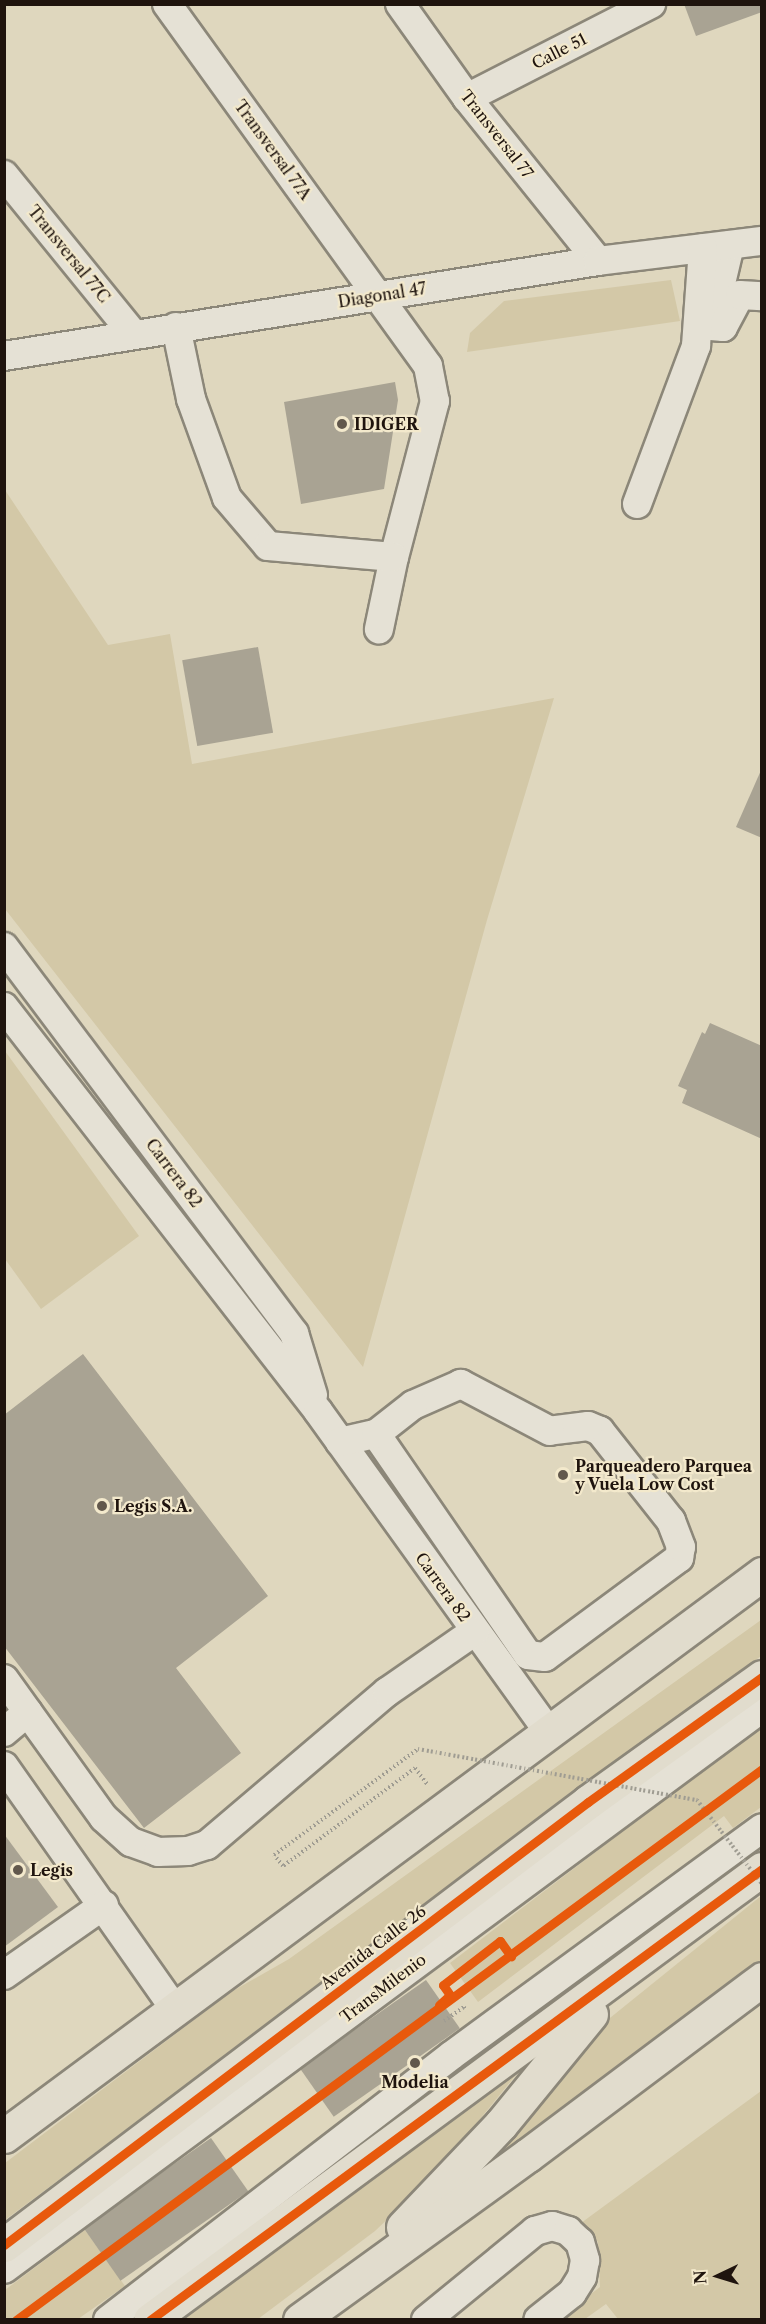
<!DOCTYPE html>
<html>
<head>
<meta charset="utf-8">
<style>
  body { margin:0 }
  #map { position:relative; width:766px; height:2324px; overflow:hidden; background:#dfd7be; font-family:"Libre Caslon Text",serif }
  div>[style] { position:absolute }
  .green>* { inset:0; background:#d3c8a7 }
  .building>* { inset:0; background:#a9a393; transform-origin:0 0 }
  .path>* { height:4px; margin-top:-2px; transform-origin:0; background:repeating-linear-gradient(90deg,#9f9c92 0 1.5px,transparent 0 4.5px) }
  .roads { filter:drop-shadow(2px 0 #8c8779) drop-shadow(-2px 0 #8c8779) drop-shadow(0 2px #8c8779) drop-shadow(0 -2px #8c8779) }
  .minor>* { height:28px; margin:-14px; padding:0 14px; transform-origin:14px; border-radius:14px; background:#e5e1d5 }
  .major>* { height:33px; margin:-16.5px; padding:0 16.5px; transform-origin:16.5px; border-radius:16.5px; background:#e1dccd }
  .path-bridge>* { height:4px; margin-top:-2px; transform-origin:0; background:repeating-linear-gradient(90deg,#9f9c92 0 1.5px,transparent 0 4.5px) }
  .cycleway>* { height:9px; margin:-4.5px; padding:0 4.5px; transform-origin:4.5px; border-radius:4.5px; background:#e8590c }
  .dots>* { width:16px; height:16px; translate:-50% -50%; box-sizing:border-box; border:3px solid #f3e9cc; border-radius:50% }
  span { translate:-50% -50%; white-space:nowrap; text-align:center; line-height:1.15; -webkit-text-stroke:4.5px #f3e9cc; paint-order:stroke }
  .street-label { font-size:16px; color:#1f140e }
  .poi-label { font-size:16px; color:#1f140e; font-weight:700 }
  .left { translate:0 -50%; text-align:left }
  .frame { position:absolute; inset:0; border:6px solid #1f140e; pointer-events:none }
  .north { position:absolute; left:688px; top:2246px; width:60px; height:60px; -webkit-text-stroke:4px #f3e9cc; paint-order:stroke; rotate:266deg; font-size:16px; font-weight:700; line-height:24px; text-align:center; color:#1f140e }
  .north::after { content:''; display:block; margin:auto; width:21px; height:27px; background:#1f140e; clip-path:polygon(50% 0,100% 100%,50% 72%,0 100%) }
</style>
</head>
<body>
<div id="map">
  <div class="green">
    <div style="clip-path:polygon(671px 280px,680px 321px,467px 352px,470px 333px,504px 301px)"></div>
    <div style="clip-path:polygon(5px 490px,108px 645px,170px 634px,192px 764px,554px 698px,487px 920px,363px 1367px,5px 909px)"></div>
    <div style="clip-path:polygon(5px 1051px,139px 1236px,41px 1309px,5px 1259px)"></div>
    <div style="clip-path:polygon(761px 1620px,761px 1656px,5px 2220px,5px 2163px,231px 1992px,289px 1959px)"></div>
    <div style="clip-path:polygon(761px 1726px,761px 1807px,733px 1828px,724px 1816px,478px 2002px,450px 1963px)"></div>
    <div style="clip-path:polygon(761px 1896px,761px 1965px,479px 2169px,574px 2047px)"></div>
    <div style="clip-path:polygon(533px 2054px,437px 2172px,375px 2231px,258px 2319px,171px 2320px)"></div>
    <div style="clip-path:polygon(761px 2091px,761px 2319px,618px 2319px,606px 2304px,585px 2319px,557px 2320px,600px 2287px,598px 2242px,581px 2223px)"></div>
    <div style="clip-path:polygon(85px 2230px,125px 2286px,78px 2319px,5px 2319px,5px 2290px)"></div>
  </div>
  <div class="building">
    <div style="clip-path:polygon(684px 4px,762px 4px,762px 12px,696px 36px)"></div>
    <div style="clip-path:polygon(395px 382px,398px 400px,384px 489px,301px 504px,284px 402px)"></div>
    <div style="left:258px;top:647px;width:87px;height:77px;rotate:80deg"></div>
    <div style="clip-path:polygon(762px 768px,762px 838px,736px 827px)"></div>
    <div style="clip-path:polygon(710px 1023px,762px 1046px,762px 1139px,682px 1103px,687px 1090px,678px 1086px,702px 1032px,705px 1034px)"></div>
    <div style="clip-path:polygon(83px 1354px,268px 1596px,176px 1668px,241px 1753px,144px 1828px,4px 1646px,4px 1415px)"></div>
    <div style="clip-path:polygon(4px 1834px,58px 1907px,4px 1947px)"></div>
    <div style="left:426px;top:1980px;width:59px;height:154px;rotate:55deg"></div>
    <div style="left:211px;top:2138px;width:65px;height:156px;rotate:55deg"></div>
  </div>
  <div class="path">
    <div style="left:415px;top:1768px;width:20px;rotate:53deg"></div>
    <div style="left:444px;top:2021px;width:24px;rotate:-35deg"></div>
    <div style="left:464px;top:2007px;width:4px;rotate:56deg"></div>
  </div>
  <div class="roads">
    <div class="minor">
      <div style="left:167px;top:4px;width:446px;rotate:54.2deg"></div>
      <div style="left:428px;top:366px;width:36px;rotate:79deg"></div>
      <div style="left:435px;top:401px;width:161px;rotate:104.7deg"></div>
      <div style="left:394px;top:557px;width:74px;rotate:101.8deg"></div>
      <div style="left:400px;top:4px;width:115px;rotate:54.5deg"></div>
      <div style="left:467px;top:98px;width:209px;rotate:51.2deg"></div>
      <div style="left:467px;top:98px;width:207px;rotate:-27.1deg"></div>
      <div style="left:4px;top:175px;width:205px;rotate:50.9deg"></div>
      <div style="left:730px;top:245px;width:83px;rotate:103.2deg"></div>
      <div style="left:711px;top:326px;width:12px;rotate:5deg"></div>
      <div style="left:723px;top:327px;width:36px;rotate:-62deg"></div>
      <div style="left:740px;top:295px;width:22px;rotate:3deg"></div>
      <div style="left:176px;top:327px;width:74px;rotate:78.2deg"></div>
      <div style="left:191px;top:399px;width:105px;rotate:70deg"></div>
      <div style="left:227px;top:498px;width:63px;rotate:49.5deg"></div>
      <div style="left:268px;top:546px;width:126px;rotate:5deg"></div>
      <div style="left:4px;top:356px;width:602px;rotate:-9.09deg"></div>
      <div style="left:598px;top:261px;width:165px;rotate:-7deg"></div>
      <div style="left:637px;top:504px;width:169px;rotate:-69.5deg"></div>
      <div style="left:696px;top:346px;width:98px;rotate:-85.9deg"></div>
      <div style="left:4px;top:947px;width:483px;rotate:53.1deg"></div>
      <div style="left:294px;top:1333px;width:65px;rotate:73deg"></div>
      <div style="left:4px;top:1007px;width:512px;rotate:52.14deg"></div>
      <div style="left:318px;top:1411px;width:395px;rotate:54.3deg"></div>
      <div style="left:340px;top:1442px;width:37px;rotate:-13deg"></div>
      <div style="left:376px;top:1434px;width:268px;rotate:55.5deg"></div>
      <div style="left:528px;top:1655px;width:17px;rotate:7deg"></div>
      <div style="left:545px;top:1657px;width:167px;rotate:-36.5deg"></div>
      <div style="left:679px;top:1558px;width:11px;rotate:-80deg"></div>
      <div style="left:681px;top:1547px;width:28px;rotate:-111deg"></div>
      <div style="left:671px;top:1521px;width:115px;rotate:-128.3deg"></div>
      <div style="left:600px;top:1431px;width:13px;rotate:-157deg"></div>
      <div style="left:588px;top:1426px;width:38px;rotate:173deg"></div>
      <div style="left:550px;top:1431px;width:101px;rotate:-152.2deg"></div>
      <div style="left:461px;top:1384px;width:52px;rotate:156.4deg"></div>
      <div style="left:413px;top:1405px;width:47px;rotate:141.9deg"></div>
      <div style="left:4px;top:1679px;width:171px;rotate:54.3deg"></div>
      <div style="left:104px;top:1818px;width:36px;rotate:42deg"></div>
      <div style="left:131px;top:1842px;width:29px;rotate:20deg"></div>
      <div style="left:158px;top:1852px;width:30px;rotate:-2deg"></div>
      <div style="left:188px;top:1851px;width:20px;rotate:-18deg"></div>
      <div style="left:207px;top:1845px;width:236px;rotate:-40.4deg"></div>
      <div style="left:387px;top:1692px;width:107px;rotate:-34.7deg"></div>
      <div style="left:4px;top:1732px;width:31px;rotate:-40deg"></div>
      <div style="left:4px;top:1766px;width:297px;rotate:54.9deg"></div>
      <div style="left:4px;top:1975px;width:122px;rotate:-35deg"></div>
      <div style="left:4px;top:2269px;width:943px;rotate:-36.51deg"></div>
      <div style="left:108px;top:2320px;width:434px;rotate:-37.6deg"></div>
      <div style="left:452px;top:2055px;width:384px;rotate:-36.2deg"></div>
      <div style="left:426px;top:2320px;width:141px;rotate:-39.2deg"></div>
      <div style="left:535px;top:2231px;width:18px;rotate:-16deg"></div>
      <div style="left:552px;top:2226px;width:17px;rotate:17deg"></div>
      <div style="left:568px;top:2231px;width:16px;rotate:43deg"></div>
      <div style="left:580px;top:2242px;width:19px;rotate:74deg"></div>
      <div style="left:585px;top:2260px;width:17px;rotate:100deg"></div>
      <div style="left:582px;top:2277px;width:19px;rotate:122deg"></div>
      <div style="left:572px;top:2293px;width:43px;rotate:141.5deg"></div>
    </div>
    <div class="major">
      <div style="left:4px;top:2136px;width:944px;rotate:-36.55deg"></div>
      <div style="left:403px;top:2227px;width:142px;rotate:-46.4deg"></div>
      <div style="left:501px;top:2124px;width:142px;rotate:-50.7deg"></div>
      <div style="left:4px;top:2245px;width:733px;rotate:-37.18deg"></div>
      <div style="left:588px;top:1802px;width:214px;rotate:-35.7deg"></div>
      <div style="left:150px;top:2320px;width:760px;rotate:-36.39deg"></div>
      <div style="left:300px;top:2320px;width:281px;rotate:-35.9deg"></div>
      <div style="left:528px;top:2155px;width:293px;rotate:-36.9deg"></div>
    </div>
  </div>
  <div class="path-bridge">
    <div style="left:415px;top:1768px;width:164px;rotate:143.4deg"></div>
    <div style="left:283px;top:1866px;width:14px;rotate:-129deg"></div>
    <div style="left:274px;top:1855px;width:179px;rotate:-36.4deg"></div>
    <div style="left:418px;top:1749px;width:284px;rotate:10.4deg"></div>
    <div style="left:697px;top:1800px;width:106px;rotate:52.3deg"></div>
  </div>
  <div class="cycleway">
    <div style="left:439px;top:2005px;width:15px;rotate:-42deg"></div>
    <div style="left:450px;top:1995px;width:12px;rotate:-125deg"></div>
    <div style="left:443px;top:1985px;width:72px;rotate:-37.7deg"></div>
    <div style="left:500px;top:1941px;width:19px;rotate:54deg"></div>
    <div style="left:4px;top:2245px;width:733px;rotate:-37.18deg"></div>
    <div style="left:588px;top:1802px;width:214px;rotate:-35.7deg"></div>
    <div style="left:16px;top:2320px;width:927px;rotate:-36.45deg"></div>
    <div style="left:150px;top:2320px;width:760px;rotate:-36.39deg"></div>
  </div>
  <div class="dots">
    <div style="left:342px;top:424px;background:#62584c"></div>
    <div style="left:563px;top:1475px;background:#62584c"></div>
    <div style="left:102px;top:1506px;background:#62584c"></div>
    <div style="left:18px;top:1870px;background:#62584c"></div>
    <div style="left:415px;top:2063px;background:#62584c"></div>
  </div>
  <div class="street-label">
    <span style="left:559px;top:51px;rotate:-27deg">Calle 51</span>
    <span style="left:497px;top:134px;rotate:52deg">Transversal 77</span>
    <span style="left:273px;top:150px;rotate:54deg">Transversal 77A</span>
    <span style="left:69px;top:254px;rotate:51deg">Transversal 77C</span>
    <span style="left:382px;top:295px;rotate:-9deg">Diagonal 47</span>
    <span style="left:174px;top:1173px;rotate:53deg">Carrera 82</span>
    <span style="left:443px;top:1587px;rotate:54deg">Carrera 82</span>
    <span style="left:373px;top:1947px;rotate:-37deg">Avenida Calle 26</span>
    <span style="left:383px;top:1988px;rotate:-37deg">TransMilenio</span>
  </div>
  <div class="poi-label">
    <span class="left" style="left:354px;top:424px">IDIGER</span>
    <span class="left" style="left:575px;top:1475px">Parqueadero Parquea<br>y Vuela Low Cost</span>
    <span class="left" style="left:114px;top:1506px">Legis S.A.</span>
    <span class="left" style="left:30px;top:1870px">Legis</span>
    <span style="left:415px;top:2082px">Modelia</span>
  </div>
  <div class="frame"></div>
  <div class="north">N</div>
</div>
</body>
</html>
